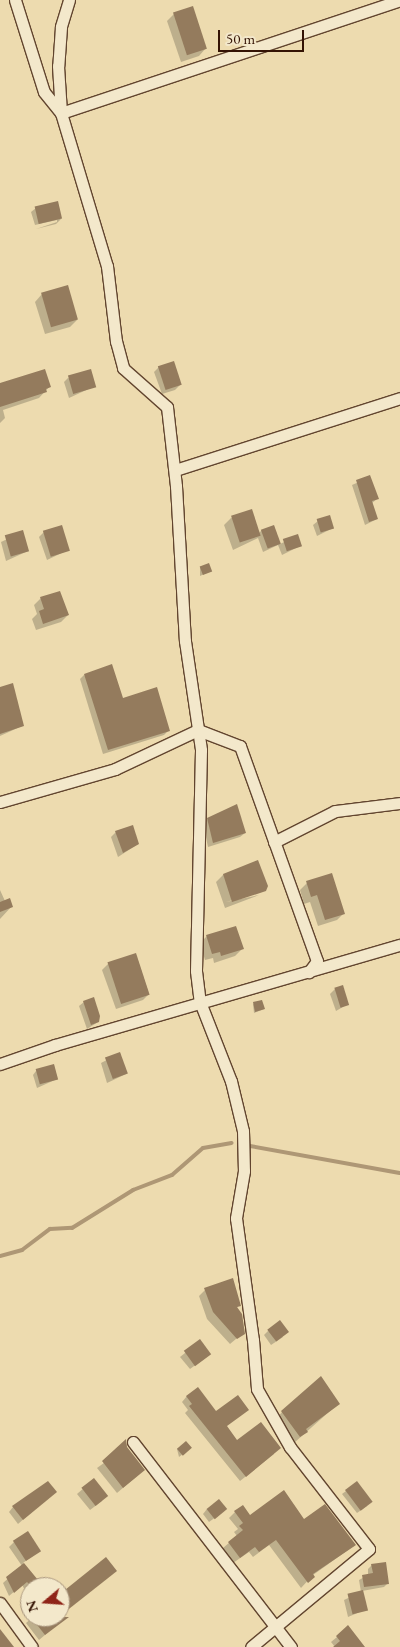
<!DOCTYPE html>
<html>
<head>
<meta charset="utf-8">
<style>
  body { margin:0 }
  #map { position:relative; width:400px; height:1647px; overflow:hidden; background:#eddbaf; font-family:"EB Garamond",serif }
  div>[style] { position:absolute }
  .shadow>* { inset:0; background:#0003 }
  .stream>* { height:4px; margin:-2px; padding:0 2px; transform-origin:2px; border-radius:2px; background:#ae9775 }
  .building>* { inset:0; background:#947b5d; transform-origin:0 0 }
  .roads { filter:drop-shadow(1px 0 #62452f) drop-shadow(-1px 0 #62452f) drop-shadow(0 1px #62452f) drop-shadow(0 -1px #62452f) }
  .street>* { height:11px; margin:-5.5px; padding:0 5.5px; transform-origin:5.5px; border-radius:5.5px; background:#f3e8cb }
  span { translate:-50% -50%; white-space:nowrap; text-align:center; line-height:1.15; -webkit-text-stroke:4px #f3e8cb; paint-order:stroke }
  .north { position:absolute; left:20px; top:1577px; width:50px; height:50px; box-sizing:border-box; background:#f3e8cb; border:1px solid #a7937b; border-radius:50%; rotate:252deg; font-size:14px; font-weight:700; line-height:20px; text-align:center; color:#341304 }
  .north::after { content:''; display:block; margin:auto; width:18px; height:22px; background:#8f2418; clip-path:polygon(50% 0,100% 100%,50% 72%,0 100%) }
  .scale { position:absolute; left:218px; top:30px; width:86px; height:22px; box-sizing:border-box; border:2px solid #341304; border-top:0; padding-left:6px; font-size:15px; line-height:18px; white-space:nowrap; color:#341304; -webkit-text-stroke:4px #f3e8cb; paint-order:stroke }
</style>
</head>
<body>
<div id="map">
  <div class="shadow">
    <div style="clip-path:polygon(174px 14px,206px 48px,199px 56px,181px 62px,167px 21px)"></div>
    <div style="clip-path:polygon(36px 208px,61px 219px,56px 224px,36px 229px,57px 222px,57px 220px,35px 225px,31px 212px)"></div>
    <div style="clip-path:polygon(42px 294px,77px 320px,70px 327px,45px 334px,35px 302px)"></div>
    <div style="clip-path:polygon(159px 367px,180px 385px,175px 390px,162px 394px,154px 372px)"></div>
    <div style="clip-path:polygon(68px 378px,95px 386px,69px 398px,64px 382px)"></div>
    <div style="clip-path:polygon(0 385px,50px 386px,39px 398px,3px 410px,5px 418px,0 423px)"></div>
    <div style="clip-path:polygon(370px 477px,377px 499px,372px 503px,377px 519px,365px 525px,352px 485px)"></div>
    <div style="clip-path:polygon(252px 511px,259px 533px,262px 530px,280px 544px,297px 536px,300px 546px,282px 555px,278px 545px,263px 552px,258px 538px,233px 550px,224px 525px,231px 518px)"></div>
    <div style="clip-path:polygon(318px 521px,333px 528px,317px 536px,313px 525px)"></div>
    <div style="clip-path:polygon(22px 532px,28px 551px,6px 561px,1px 542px)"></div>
    <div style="clip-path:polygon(44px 532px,68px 550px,47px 560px,39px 537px)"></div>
    <div style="clip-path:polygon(200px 567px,211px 571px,200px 576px)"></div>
    <div style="clip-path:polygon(41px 598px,68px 615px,61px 622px,36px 630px,32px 619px,37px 614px,34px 605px)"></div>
    <div style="clip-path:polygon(84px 675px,122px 699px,169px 730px,164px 735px,103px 754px,80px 679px)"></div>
    <div style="clip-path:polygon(0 689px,22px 726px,0 736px)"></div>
    <div style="clip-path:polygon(208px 819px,245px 833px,240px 837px,208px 847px,203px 824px)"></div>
    <div style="clip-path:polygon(116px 832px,138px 844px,118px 857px,111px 837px)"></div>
    <div style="clip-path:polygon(257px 862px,261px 892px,226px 902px,259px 895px,225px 908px,216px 882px,223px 875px)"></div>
    <div style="clip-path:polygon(307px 883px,344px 913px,337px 920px,318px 926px,310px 902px,304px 904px,300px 890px)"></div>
    <div style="clip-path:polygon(0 890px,5px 901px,12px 906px,0 919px)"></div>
    <div style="clip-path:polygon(207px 936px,242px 949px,235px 956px,214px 963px,213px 958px,205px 960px,200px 943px)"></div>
    <div style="clip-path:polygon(136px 955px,149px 994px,143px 1000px,116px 1009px,102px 970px,108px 964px)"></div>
    <div style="clip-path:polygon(335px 989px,348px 1004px,336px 1011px,330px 994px)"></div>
    <div style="clip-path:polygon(84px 1002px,98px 1022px,87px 1029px,79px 1006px)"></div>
    <div style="clip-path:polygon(253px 1004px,264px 1009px,254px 1013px)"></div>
    <div style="clip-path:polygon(120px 1053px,126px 1074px,107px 1083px,101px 1063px)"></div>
    <div style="clip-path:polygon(36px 1071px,57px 1079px,37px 1088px,33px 1075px)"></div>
    <div style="clip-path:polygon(205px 1290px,239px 1305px,236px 1309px,243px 1333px,230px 1344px,207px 1319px,199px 1296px)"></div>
    <div style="clip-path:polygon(268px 1331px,283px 1337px,271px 1345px,264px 1335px)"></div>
    <div style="clip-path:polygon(200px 1341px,205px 1358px,190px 1369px,180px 1357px)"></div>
    <div style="clip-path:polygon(187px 1396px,226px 1427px,237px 1442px,274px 1454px,240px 1481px,185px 1413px,188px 1410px,182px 1402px)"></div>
    <div style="clip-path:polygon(339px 1403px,294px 1443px,276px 1419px,282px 1412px)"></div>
    <div style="clip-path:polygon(126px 1447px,137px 1476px,117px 1493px,97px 1468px)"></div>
    <div style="clip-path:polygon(177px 1449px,188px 1450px,179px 1457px)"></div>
    <div style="clip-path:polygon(93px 1480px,102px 1501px,90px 1510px,77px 1494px)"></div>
    <div style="clip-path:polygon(346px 1491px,367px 1506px,357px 1513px,342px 1494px)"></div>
    <div style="clip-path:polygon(50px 1496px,18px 1524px,9px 1512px,13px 1507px)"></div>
    <div style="clip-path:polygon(207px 1509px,220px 1514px,209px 1522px,203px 1514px)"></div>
    <div style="clip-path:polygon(235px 1512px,250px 1517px,304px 1521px,355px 1545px,313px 1575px,301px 1588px,269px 1545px,253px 1557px,249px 1552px,233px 1563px,223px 1548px,237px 1536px,234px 1532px,238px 1529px,229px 1518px)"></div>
    <div style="clip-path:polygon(14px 1542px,39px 1551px,23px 1563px,36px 1580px,25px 1590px,22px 1585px,9px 1596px,3px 1583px,22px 1566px,9px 1547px)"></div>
    <div style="clip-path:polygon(372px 1565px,388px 1583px,384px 1587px,362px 1591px,367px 1609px,348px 1617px,344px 1600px,361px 1592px,359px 1580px,368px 1575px,368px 1569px)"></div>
    <div style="clip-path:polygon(60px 1595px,64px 1619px,39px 1640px,26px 1623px,33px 1617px,60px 1617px)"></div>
    <div style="clip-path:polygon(337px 1637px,364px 1647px,335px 1647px,331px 1642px)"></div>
  </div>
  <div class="stream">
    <div style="left:250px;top:1146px;width:152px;rotate:10.2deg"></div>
    <div style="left:0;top:1256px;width:23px;rotate:-15deg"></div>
    <div style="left:22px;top:1250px;width:35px;rotate:-37deg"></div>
    <div style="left:50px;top:1229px;width:22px;rotate:-3deg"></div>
    <div style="left:72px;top:1228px;width:72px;rotate:-31.9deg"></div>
    <div style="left:133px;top:1190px;width:42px;rotate:-21deg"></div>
    <div style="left:172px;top:1175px;width:41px;rotate:-41.1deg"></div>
    <div style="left:203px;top:1148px;width:29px;rotate:-10deg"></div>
  </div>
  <div class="building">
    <div style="left:193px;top:6px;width:45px;height:21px;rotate:72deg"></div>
    <div style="left:58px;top:201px;width:18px;height:24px;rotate:77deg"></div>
    <div style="left:68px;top:285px;width:36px;height:28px;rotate:74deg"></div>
    <div style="left:174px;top:361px;width:25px;height:17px;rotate:72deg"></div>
    <div style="clip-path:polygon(45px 369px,51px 387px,46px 389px,47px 392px,0 407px,0 383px)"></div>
    <div style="left:91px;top:369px;width:19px;height:24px;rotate:74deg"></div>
    <div style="clip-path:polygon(370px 475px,379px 499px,372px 501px,378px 519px,369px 522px,356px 480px)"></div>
    <div style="left:252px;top:509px;width:28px;height:22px;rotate:72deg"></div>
    <div style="left:330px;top:515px;width:14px;height:14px;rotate:73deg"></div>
    <div style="left:62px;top:525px;width:27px;height:20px;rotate:73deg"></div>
    <div style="left:274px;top:525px;width:20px;height:14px;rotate:70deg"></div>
    <div style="left:23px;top:530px;width:22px;height:19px;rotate:74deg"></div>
    <div style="left:298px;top:534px;width:13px;height:16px;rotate:72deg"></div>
    <div style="left:209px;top:563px;width:9px;height:10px;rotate:69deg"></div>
    <div style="clip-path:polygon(60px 591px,69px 615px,43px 624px,39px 611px,44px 609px,40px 597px)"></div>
    <div style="clip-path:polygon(112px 664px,123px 698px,157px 687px,170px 731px,108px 750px,84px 674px)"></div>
    <div style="clip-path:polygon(13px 683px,24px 726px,0 734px,0 687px)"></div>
    <div style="clip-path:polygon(237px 804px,246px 833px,213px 843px,207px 818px)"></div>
    <div style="clip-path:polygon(133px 825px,139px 844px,123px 853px,115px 831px)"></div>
    <div style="clip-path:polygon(258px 860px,268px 886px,266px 891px,232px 902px,223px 874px)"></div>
    <div style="clip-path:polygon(332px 873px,345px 914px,325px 920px,317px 895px,311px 897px,306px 881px)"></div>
    <div style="clip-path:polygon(10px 898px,13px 907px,0 912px,0 902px)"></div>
    <div style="clip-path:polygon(236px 926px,244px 949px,221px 956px,220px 952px,212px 954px,206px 935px)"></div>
    <div style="left:136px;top:953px;width:44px;height:30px;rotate:72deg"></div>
    <div style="left:343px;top:985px;width:21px;height:9px;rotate:73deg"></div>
    <div style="clip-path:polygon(94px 997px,100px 1016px,99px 1022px,91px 1025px,83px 1001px)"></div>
    <div style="clip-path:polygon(262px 1000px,265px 1009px,255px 1012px,253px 1002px)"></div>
    <div style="left:120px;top:1052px;width:23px;height:16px;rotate:70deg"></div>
    <div style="left:54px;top:1064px;width:16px;height:19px;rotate:75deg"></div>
    <div style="clip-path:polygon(233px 1278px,241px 1306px,237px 1307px,242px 1314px,245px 1334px,237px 1339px,213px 1312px,204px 1288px)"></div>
    <div style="left:280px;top:1320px;width:15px;height:16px;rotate:53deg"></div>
    <div style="left:200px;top:1339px;width:19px;height:20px;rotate:54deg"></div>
    <div style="clip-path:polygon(321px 1376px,340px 1404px,306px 1429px,308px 1432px,300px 1437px,281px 1411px)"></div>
    <div style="clip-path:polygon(198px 1387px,216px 1411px,238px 1395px,249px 1410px,227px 1426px,237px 1440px,261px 1422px,281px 1448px,246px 1477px,189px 1406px,192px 1404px,186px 1396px)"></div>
    <div style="clip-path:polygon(126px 1439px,127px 1447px,145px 1470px,123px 1488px,102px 1461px)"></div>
    <div style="left:186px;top:1441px;width:9px;height:12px;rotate:49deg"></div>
    <div style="left:94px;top:1478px;width:23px;height:16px;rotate:52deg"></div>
    <div style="clip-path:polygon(48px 1481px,57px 1492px,23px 1520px,12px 1506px)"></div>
    <div style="left:357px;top:1481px;width:26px;height:15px;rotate:53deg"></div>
    <div style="clip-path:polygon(284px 1490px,304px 1519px,325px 1504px,356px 1545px,313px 1574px,315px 1577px,308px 1583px,276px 1540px,259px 1552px,255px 1547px,240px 1558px,228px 1542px,243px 1530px,239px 1526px,243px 1523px,234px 1511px,243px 1505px,250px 1515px)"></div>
    <div style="left:219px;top:1499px;width:13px;height:16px;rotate:51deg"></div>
    <div style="left:28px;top:1531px;width:24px;height:18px;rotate:57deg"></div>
    <div style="clip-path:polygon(106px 1557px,117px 1571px,60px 1616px,60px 1594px)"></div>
    <div style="clip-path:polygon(386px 1562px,389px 1584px,364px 1587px,362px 1575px,373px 1573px,371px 1564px)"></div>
    <div style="clip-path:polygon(24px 1563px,38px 1580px,31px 1586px,27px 1582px,14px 1593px,6px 1577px)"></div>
    <div style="left:363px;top:1590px;width:21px;height:16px;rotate:76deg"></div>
    <div style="clip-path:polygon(31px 1617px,69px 1617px,45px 1635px)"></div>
    <div style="clip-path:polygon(348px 1625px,365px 1647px,333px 1647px,340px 1641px,336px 1636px)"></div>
    <div style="clip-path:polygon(0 1629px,14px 1647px,0 1647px)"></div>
  </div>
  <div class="roads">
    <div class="street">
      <div style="left:15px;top:0;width:96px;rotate:72.5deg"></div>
      <div style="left:44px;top:92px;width:27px;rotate:51deg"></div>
      <div style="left:61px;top:113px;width:357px;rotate:-18.4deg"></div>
      <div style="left:69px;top:0;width:28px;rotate:107deg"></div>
      <div style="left:61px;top:27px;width:39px;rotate:94deg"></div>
      <div style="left:58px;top:66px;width:47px;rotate:86.3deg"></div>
      <div style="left:61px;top:113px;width:160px;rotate:73.3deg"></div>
      <div style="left:107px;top:266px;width:76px;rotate:83.2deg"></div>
      <div style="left:116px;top:341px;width:28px;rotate:75deg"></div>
      <div style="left:123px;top:368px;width:59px;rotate:41.6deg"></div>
      <div style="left:167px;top:407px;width:80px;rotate:83.5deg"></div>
      <div style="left:176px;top:486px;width:155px;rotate:86.7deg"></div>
      <div style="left:185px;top:641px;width:110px;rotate:81.6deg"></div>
      <div style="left:201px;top:750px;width:221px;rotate:91.3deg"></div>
      <div style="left:196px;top:971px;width:31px;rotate:83deg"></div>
      <div style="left:200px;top:1002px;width:85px;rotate:68.6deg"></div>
      <div style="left:231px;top:1081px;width:51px;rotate:76.5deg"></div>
      <div style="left:243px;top:1131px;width:40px;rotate:88.6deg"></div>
      <div style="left:244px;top:1171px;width:48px;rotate:99.7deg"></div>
      <div style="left:236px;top:1218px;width:123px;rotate:82.1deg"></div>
      <div style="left:253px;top:1340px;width:49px;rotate:85.3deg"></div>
      <div style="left:257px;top:1389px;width:67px;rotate:60.4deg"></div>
      <div style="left:290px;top:1447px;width:129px;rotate:52.2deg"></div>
      <div style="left:369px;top:1549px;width:153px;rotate:140.3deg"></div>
      <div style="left:175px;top:470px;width:236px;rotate:-17.7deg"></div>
      <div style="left:0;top:802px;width:120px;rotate:-16deg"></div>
      <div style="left:115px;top:769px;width:92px;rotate:-25.2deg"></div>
      <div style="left:198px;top:730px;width:45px;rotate:20.9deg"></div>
      <div style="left:240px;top:746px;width:228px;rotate:70.3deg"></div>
      <div style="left:317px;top:961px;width:14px;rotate:126deg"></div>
      <div style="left:274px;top:842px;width:68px;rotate:-26.9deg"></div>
      <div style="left:335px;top:811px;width:65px;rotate:-7deg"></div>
      <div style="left:0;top:1064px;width:58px;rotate:-19.1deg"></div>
      <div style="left:55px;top:1045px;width:359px;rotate:-16.2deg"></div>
      <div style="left:133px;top:1442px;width:259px;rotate:52.4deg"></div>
      <div style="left:0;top:1603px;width:54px;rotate:54deg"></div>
    </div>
  </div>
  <div class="north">N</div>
  <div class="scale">50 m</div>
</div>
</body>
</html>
